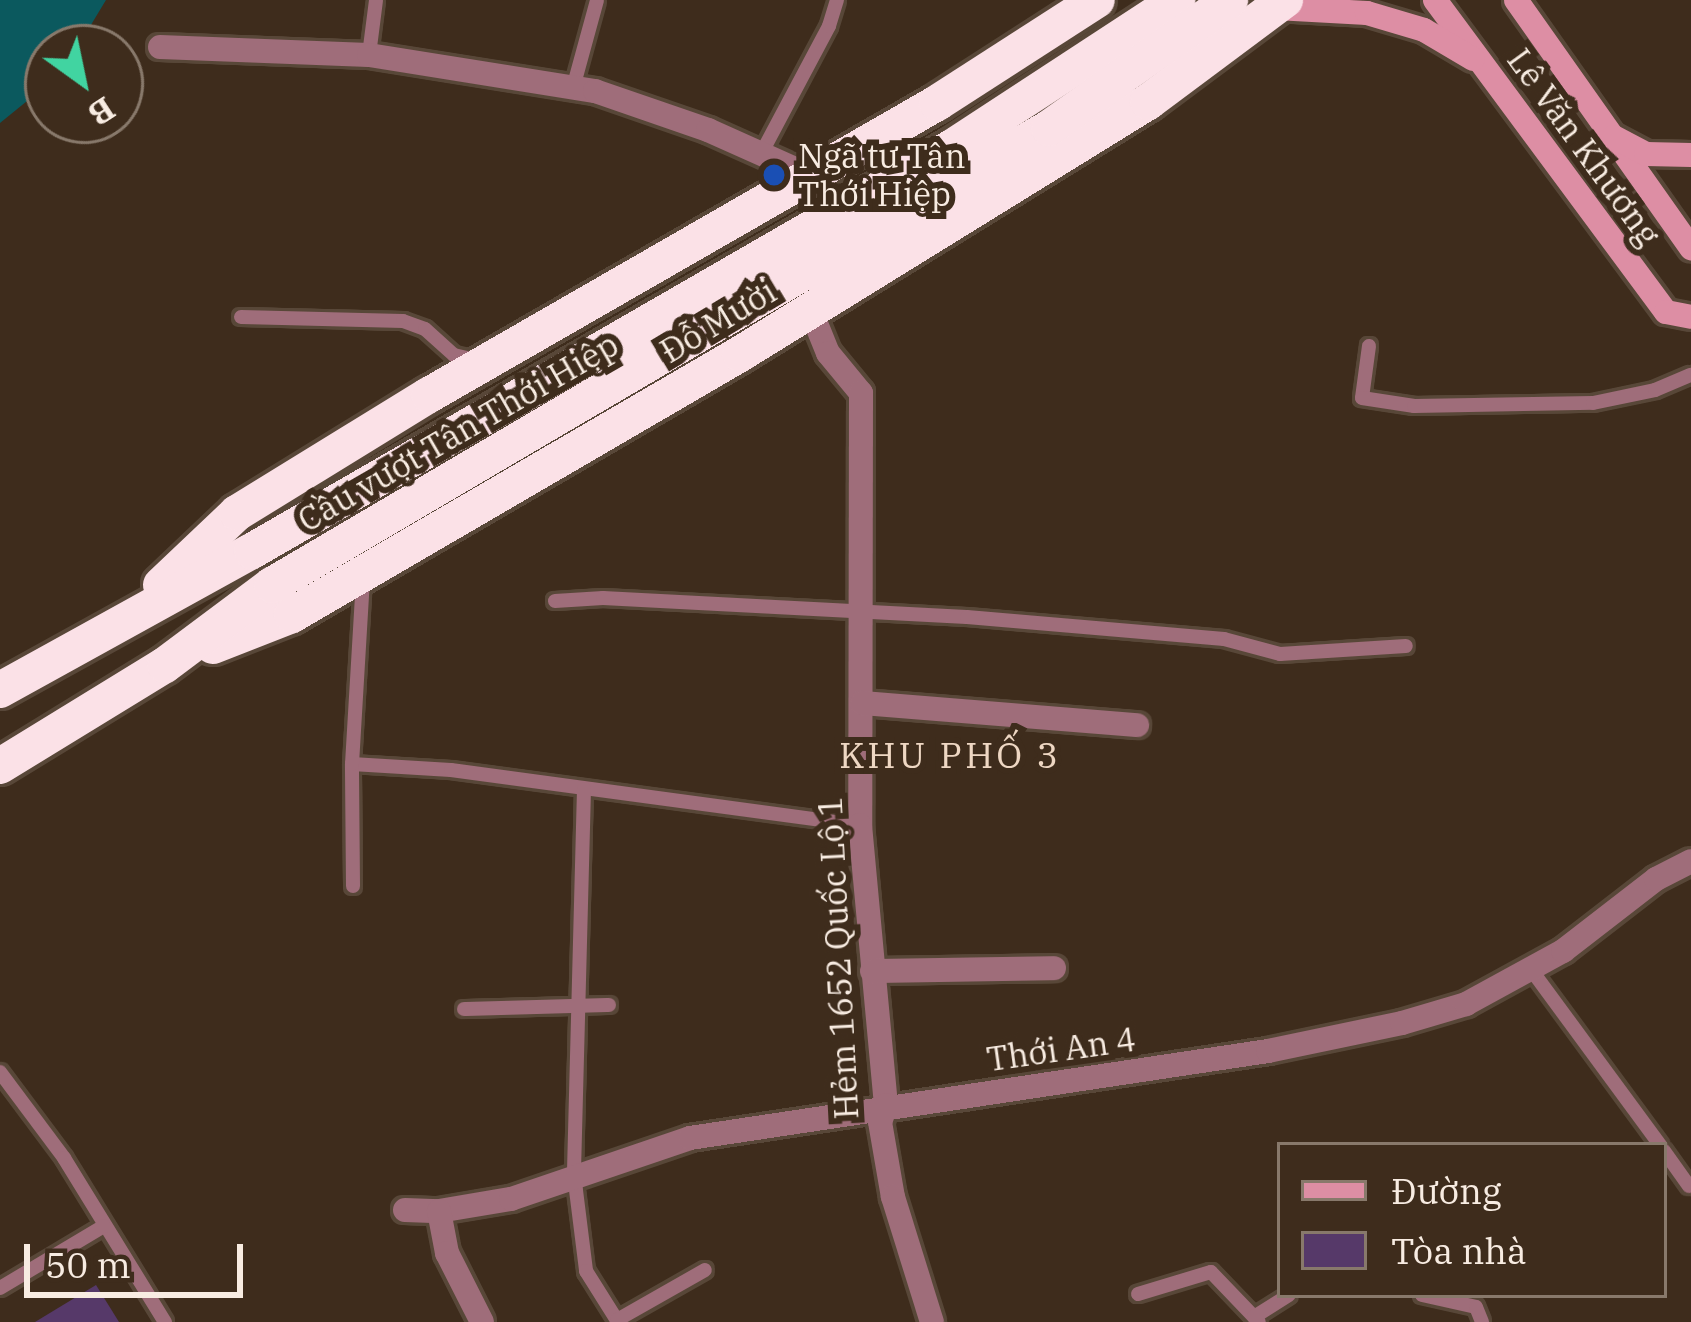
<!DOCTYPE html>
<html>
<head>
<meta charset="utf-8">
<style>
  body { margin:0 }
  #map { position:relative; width:1691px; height:1322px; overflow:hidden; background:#3e2c1c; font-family:"IBM Plex Serif",serif }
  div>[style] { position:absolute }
  .water>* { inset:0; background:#0b595e }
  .building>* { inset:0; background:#563969 }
  .roads { filter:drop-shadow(3px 0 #584738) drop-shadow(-3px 0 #584738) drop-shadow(0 3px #584738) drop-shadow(0 -3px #584738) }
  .lane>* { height:14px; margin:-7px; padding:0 7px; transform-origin:7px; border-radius:7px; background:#9f6d7a }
  .street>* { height:24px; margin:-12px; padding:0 12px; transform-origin:12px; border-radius:12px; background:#9f6d7a }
  .secondary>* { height:24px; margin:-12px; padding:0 12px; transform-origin:12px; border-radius:12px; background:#dd8ea4 }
  .highway>* { height:36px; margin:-18px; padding:0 18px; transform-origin:18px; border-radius:18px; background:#fbe1e7 }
  .dots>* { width:33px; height:33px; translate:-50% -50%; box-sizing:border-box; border:6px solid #3e2c1c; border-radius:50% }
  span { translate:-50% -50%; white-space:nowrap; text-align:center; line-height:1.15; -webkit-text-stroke:12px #3e2c1c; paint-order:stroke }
  .street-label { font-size:33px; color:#f8ece2 }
  .poi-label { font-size:33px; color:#f8ece2 }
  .left { translate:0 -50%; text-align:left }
  .neighbourhood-label { font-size:36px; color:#eed7c3; letter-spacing:3px }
  .legend { position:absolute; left:1277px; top:1142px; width:390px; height:156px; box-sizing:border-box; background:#3e2c1c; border:3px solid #88796b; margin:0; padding:15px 21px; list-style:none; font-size:36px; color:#f8ece2 }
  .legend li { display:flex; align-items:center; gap:24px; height:60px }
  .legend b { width:60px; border:3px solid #88796b }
  .north { position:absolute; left:24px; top:24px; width:120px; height:120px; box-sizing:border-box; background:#3e2c1c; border:3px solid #88796b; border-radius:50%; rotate:147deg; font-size:33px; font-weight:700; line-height:48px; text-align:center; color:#f8ece2 }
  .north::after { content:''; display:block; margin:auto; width:42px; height:54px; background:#41d4a1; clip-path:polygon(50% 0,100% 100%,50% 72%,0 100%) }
  .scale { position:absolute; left:24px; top:1244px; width:219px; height:54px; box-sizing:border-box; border:6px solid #f8ece2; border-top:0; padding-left:15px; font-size:36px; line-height:42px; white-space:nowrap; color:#f8ece2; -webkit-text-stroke:9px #3e2c1c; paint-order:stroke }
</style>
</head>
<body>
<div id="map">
  <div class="water">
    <div style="clip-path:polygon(0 0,106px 0,77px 48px,48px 48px,48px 84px,0 123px)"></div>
  </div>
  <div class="building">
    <div style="clip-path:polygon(96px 1285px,119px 1322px,35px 1322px)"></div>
  </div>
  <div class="roads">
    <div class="lane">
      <div style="left:369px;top:55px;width:55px;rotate:-82.7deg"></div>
      <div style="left:573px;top:88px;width:91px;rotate:-74.7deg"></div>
      <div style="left:761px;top:154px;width:145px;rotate:-62deg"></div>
      <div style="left:829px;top:26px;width:27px;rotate:-73deg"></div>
      <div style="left:241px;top:317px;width:162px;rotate:1.4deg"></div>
      <div style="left:403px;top:321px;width:23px;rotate:20deg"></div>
      <div style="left:425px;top:329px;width:39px;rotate:42deg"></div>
      <div style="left:454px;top:355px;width:22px;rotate:13deg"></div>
      <div style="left:1369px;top:346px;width:52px;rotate:97.7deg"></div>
      <div style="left:1362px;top:398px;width:53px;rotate:8.7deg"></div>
      <div style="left:1414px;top:406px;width:179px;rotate:-1deg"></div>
      <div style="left:1593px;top:403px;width:63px;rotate:-11.8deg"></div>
      <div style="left:1655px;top:390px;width:39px;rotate:-23deg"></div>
      <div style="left:555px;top:601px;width:48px;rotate:-3.6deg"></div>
      <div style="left:603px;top:598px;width:364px;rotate:3deg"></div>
      <div style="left:967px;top:617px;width:258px;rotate:4.9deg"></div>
      <div style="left:1224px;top:639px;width:58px;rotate:15deg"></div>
      <div style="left:1280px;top:654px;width:126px;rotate:-3.6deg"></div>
      <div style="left:352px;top:764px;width:99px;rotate:3.5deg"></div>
      <div style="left:451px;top:770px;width:413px;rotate:7.7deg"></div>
      <div style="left:584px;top:789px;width:385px;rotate:91.5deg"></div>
      <div style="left:574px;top:1174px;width:98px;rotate:82.9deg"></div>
      <div style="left:586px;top:1271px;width:60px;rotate:57.9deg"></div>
      <div style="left:353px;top:886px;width:122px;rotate:-90.5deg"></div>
      <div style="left:352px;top:764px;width:185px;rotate:-86.6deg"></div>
      <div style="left:1530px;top:968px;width:220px;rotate:53.7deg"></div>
      <div style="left:464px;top:1009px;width:145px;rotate:-1.6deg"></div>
      <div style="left:0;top:1072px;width:107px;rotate:53.3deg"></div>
      <div style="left:64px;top:1158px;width:193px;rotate:58.4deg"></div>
      <div style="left:1664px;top:1151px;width:43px;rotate:54.5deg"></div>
      <div style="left:0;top:1288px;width:121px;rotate:-30.8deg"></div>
      <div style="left:1138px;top:1294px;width:76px;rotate:-16.8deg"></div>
      <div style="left:1211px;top:1272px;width:69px;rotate:46.2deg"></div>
      <div style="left:1422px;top:1295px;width:55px;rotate:12.5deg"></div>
      <div style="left:1476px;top:1307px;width:16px;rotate:68deg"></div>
      <div style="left:1254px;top:1317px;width:41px;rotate:-32.2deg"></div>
      <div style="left:617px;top:1320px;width:101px;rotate:-29.6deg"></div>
    </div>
    <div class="street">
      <div style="left:160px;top:47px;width:209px;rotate:2.2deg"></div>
      <div style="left:369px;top:55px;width:229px;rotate:9.1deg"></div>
      <div style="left:595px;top:91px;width:120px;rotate:19deg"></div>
      <div style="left:708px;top:130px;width:113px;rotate:24.1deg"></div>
      <div style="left:811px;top:311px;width:45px;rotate:68deg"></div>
      <div style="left:828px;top:353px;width:52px;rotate:50.5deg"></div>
      <div style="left:861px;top:393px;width:432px;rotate:90.1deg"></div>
      <div style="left:860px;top:825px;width:281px;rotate:84.7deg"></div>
      <div style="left:886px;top:1105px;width:18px;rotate:109deg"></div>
      <div style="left:880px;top:1122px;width:76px;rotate:80.2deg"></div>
      <div style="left:893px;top:1197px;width:131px;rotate:72.7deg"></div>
      <div style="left:862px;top:703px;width:276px;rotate:4.6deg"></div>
      <div style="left:872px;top:971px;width:182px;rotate:-0.9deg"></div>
      <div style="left:405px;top:1210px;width:34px;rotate:2deg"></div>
      <div style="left:439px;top:1211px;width:73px;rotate:-9.5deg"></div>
      <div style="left:511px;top:1199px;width:189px;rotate:-18.8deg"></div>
      <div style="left:690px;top:1138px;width:585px;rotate:-8.56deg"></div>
      <div style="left:1268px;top:1051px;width:137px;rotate:-11.8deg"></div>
      <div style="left:1402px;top:1023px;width:67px;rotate:-16.5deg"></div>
      <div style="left:1466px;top:1004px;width:111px;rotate:-28.7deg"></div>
      <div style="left:1563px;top:951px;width:118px;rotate:-37.7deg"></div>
      <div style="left:1656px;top:879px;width:39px;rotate:-27deg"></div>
      <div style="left:439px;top:1211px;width:43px;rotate:79.2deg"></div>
      <div style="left:447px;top:1253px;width:77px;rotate:63.1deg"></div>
    </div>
    <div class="secondary">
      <div style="left:1435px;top:0;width:388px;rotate:53.5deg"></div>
      <div style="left:1666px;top:312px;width:25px;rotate:11deg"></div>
      <div style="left:1516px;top:0;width:304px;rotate:54.8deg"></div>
      <div style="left:1276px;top:8px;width:91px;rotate:3.1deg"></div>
      <div style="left:1367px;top:13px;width:59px;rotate:16.6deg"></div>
      <div style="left:1424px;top:30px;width:57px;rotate:30.6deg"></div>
      <div style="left:1614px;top:137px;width:36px;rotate:28deg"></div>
      <div style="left:1646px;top:154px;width:45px;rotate:1.3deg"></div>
    </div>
    <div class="highway">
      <div style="left:161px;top:585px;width:105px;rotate:-43.5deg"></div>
      <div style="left:237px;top:513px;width:225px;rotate:-31.6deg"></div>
      <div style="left:429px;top:395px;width:586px;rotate:-29.89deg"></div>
      <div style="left:937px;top:103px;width:190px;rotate:-32.8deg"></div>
      <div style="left:213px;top:646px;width:85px;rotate:-21.4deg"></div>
      <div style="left:292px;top:615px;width:518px;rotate:-30.22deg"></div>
      <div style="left:740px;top:354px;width:480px;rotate:-31.7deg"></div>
      <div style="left:1148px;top:102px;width:171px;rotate:-36.7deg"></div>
      <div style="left:0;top:690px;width:288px;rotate:-28.9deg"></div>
      <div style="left:252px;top:551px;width:810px;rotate:-29.98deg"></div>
      <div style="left:954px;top:146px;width:267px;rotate:-33.2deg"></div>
      <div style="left:0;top:766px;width:193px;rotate:-31.5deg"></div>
      <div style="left:165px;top:665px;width:134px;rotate:-36.8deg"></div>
      <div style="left:272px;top:585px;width:901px;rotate:-30.46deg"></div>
      <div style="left:1049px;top:128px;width:222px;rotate:-35.3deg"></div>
    </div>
  </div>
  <div class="dots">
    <div style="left:774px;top:175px;background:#1a4fb4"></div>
  </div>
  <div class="street-label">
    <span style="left:1584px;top:147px;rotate:54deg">Lê Văn Khương</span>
    <span style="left:718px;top:321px;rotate:-31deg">Đỗ Mười</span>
    <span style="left:458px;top:432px;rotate:-30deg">Cầu vượt Tân Thới Hiệp</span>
    <span style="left:838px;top:958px;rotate:-93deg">Hẻm 1652 Quốc Lộ 1</span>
    <span style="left:1061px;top:1049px;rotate:-8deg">Thới An 4</span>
  </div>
  <div class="poi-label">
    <span class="left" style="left:798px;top:175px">Ngã tư Tân<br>Thới Hiệp</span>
  </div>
  <div class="neighbourhood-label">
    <span style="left:950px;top:755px">KHU PHỐ 3</span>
  </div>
  <ul class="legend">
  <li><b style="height:15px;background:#dd8ea4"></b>Đường</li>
  <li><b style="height:33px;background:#563969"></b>Tòa nhà</li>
  </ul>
  <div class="north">B</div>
  <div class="scale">50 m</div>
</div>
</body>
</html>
